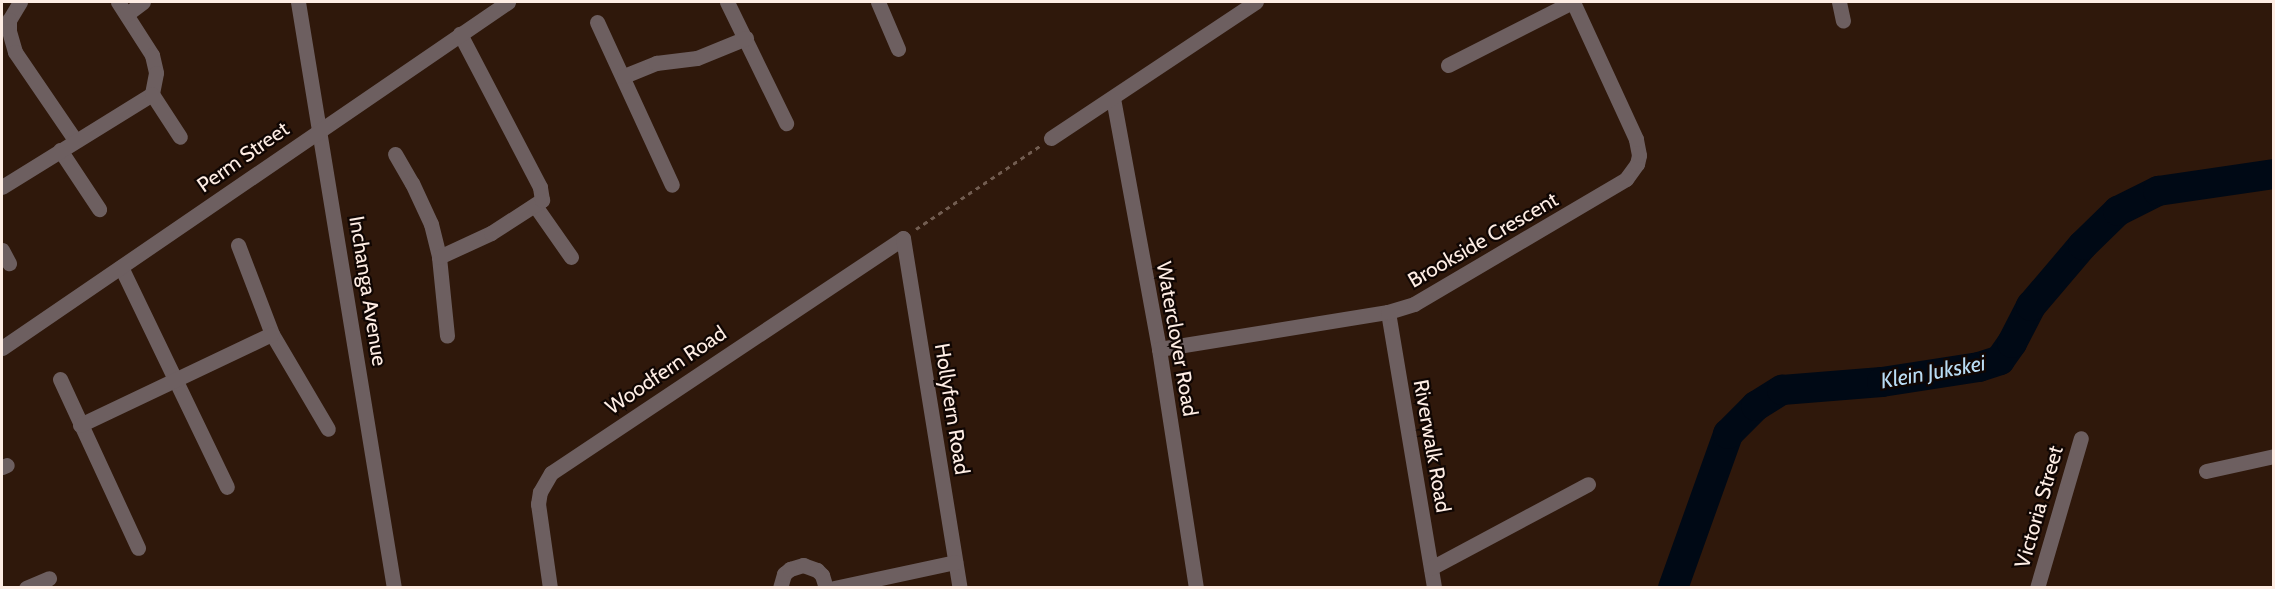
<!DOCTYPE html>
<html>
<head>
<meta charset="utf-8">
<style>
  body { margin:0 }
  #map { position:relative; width:2275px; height:589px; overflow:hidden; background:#2f180b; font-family:Cabin,sans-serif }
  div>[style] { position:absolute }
  .river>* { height:30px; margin:-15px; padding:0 15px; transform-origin:15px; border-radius:15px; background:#000915 }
  .path>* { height:3px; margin-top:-1.5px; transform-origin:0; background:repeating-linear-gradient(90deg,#725d51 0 4.5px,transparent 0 9px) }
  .minor>* { height:15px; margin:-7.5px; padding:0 7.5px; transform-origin:7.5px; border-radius:7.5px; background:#6d5f60 }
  span { translate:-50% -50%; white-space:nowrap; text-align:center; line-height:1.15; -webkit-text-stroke:4.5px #100603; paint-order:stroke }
  .street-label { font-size:21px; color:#feede4 }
  .water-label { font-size:22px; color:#b9dcf4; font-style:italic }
  .frame { position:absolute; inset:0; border:3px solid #feede4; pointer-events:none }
</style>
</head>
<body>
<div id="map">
  <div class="river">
    <div style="left:1673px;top:588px;width:164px;rotate:-70.3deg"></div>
    <div style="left:1728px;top:434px;width:40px;rotate:-45deg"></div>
    <div style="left:1756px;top:406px;width:31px;rotate:-32deg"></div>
    <div style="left:1782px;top:390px;width:100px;rotate:-4.6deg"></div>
    <div style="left:1882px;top:382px;width:98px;rotate:-8.8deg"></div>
    <div style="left:1979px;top:367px;width:22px;rotate:-18deg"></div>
    <div style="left:2000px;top:360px;width:21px;rotate:-55deg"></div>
    <div style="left:2012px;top:343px;width:42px;rotate:-62.8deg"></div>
    <div style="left:2031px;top:306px;width:80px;rotate:-49.6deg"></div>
    <div style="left:2083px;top:245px;width:49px;rotate:-44.2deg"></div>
    <div style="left:2118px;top:211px;width:45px;rotate:-26.6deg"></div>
    <div style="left:2158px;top:191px;width:117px;rotate:-8.3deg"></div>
  </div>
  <div class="path">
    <div style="left:916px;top:229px;width:149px;rotate:-33.8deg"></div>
  </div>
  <div class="minor">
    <div style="left:20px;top:2px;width:21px;rotate:121deg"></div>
    <div style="left:9px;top:20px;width:11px;rotate:90deg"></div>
    <div style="left:9px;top:31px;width:22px;rotate:74deg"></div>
    <div style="left:15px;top:52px;width:107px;rotate:55.7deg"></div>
    <div style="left:118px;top:2px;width:63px;rotate:57.3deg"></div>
    <div style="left:152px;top:55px;width:18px;rotate:77deg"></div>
    <div style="left:156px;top:73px;width:21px;rotate:101deg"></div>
    <div style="left:298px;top:2px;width:594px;rotate:80.7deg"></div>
    <div style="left:727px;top:2px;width:135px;rotate:64deg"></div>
    <div style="left:878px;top:2px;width:51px;rotate:66.9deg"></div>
    <div style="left:1839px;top:2px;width:19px;rotate:78deg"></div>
    <div style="left:127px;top:14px;width:20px;rotate:-37deg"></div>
    <div style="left:597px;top:22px;width:179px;rotate:65.3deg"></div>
    <div style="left:1448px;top:65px;width:139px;rotate:-26.9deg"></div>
    <div style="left:624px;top:76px;width:35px;rotate:-22deg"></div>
    <div style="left:656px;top:63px;width:41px;rotate:-7deg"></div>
    <div style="left:697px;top:58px;width:53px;rotate:-22.2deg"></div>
    <div style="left:1113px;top:98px;width:255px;rotate:79.6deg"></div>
    <div style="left:1159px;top:349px;width:242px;rotate:81.2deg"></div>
    <div style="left:1051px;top:138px;width:246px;rotate:-33.6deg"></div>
    <div style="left:60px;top:150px;width:71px;rotate:56.5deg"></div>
    <div style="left:395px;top:154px;width:34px;rotate:60deg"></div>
    <div style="left:412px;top:183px;width:45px;rotate:65.1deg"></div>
    <div style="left:431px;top:224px;width:34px;rotate:76deg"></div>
    <div style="left:439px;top:257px;width:79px;rotate:84.2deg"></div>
    <div style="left:2px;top:187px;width:176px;rotate:-31.8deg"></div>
    <div style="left:152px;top:94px;width:51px;rotate:56.9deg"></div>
    <div style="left:536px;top:207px;width:61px;rotate:55deg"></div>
    <div style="left:238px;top:245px;width:95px;rotate:69.1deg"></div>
    <div style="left:272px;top:334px;width:110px;rotate:59.5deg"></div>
    <div style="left:2px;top:250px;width:15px;rotate:62deg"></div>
    <div style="left:439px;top:257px;width:57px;rotate:-24.8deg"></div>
    <div style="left:491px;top:233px;width:61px;rotate:-32.9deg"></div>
    <div style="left:542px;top:200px;width:13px;rotate:-99deg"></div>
    <div style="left:540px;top:187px;width:173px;rotate:-117.6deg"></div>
    <div style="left:121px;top:267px;width:244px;rotate:64.3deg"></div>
    <div style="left:1388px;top:312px;width:280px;rotate:80.5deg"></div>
    <div style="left:2px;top:348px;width:613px;rotate:-34.36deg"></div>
    <div style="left:1159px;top:349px;width:232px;rotate:-9.2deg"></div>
    <div style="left:1388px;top:312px;width:27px;rotate:-17deg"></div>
    <div style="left:1414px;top:304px;width:246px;rotate:-30.5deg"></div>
    <div style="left:1626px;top:179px;width:19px;rotate:-54deg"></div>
    <div style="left:1637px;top:164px;width:9px;rotate:-77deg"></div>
    <div style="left:1639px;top:155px;width:16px;rotate:-101deg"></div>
    <div style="left:1636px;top:139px;width:151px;rotate:-114.7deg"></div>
    <div style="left:60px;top:379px;width:186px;rotate:65.2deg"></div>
    <div style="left:80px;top:425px;width:212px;rotate:-25.4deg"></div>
    <div style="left:2px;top:467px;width:5px;rotate:-22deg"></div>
    <div style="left:2206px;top:471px;width:70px;rotate:-12.4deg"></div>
    <div style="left:1431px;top:568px;width:178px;rotate:-28.1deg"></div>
    <div style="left:26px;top:588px;width:25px;rotate:-23deg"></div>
    <div style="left:550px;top:588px;width:85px;rotate:-98.1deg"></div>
    <div style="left:538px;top:504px;width:12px;rotate:-81deg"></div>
    <div style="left:540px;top:492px;width:22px;rotate:-60deg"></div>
    <div style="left:551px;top:473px;width:423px;rotate:-33.7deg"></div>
    <div style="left:903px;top:238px;width:355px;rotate:80.8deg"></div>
    <div style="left:780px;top:588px;width:15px;rotate:-74deg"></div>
    <div style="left:784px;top:574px;width:8px;rotate:-40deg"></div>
    <div style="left:790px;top:569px;width:14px;rotate:-17deg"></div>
    <div style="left:803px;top:565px;width:15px;rotate:20deg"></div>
    <div style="left:817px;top:570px;width:7px;rotate:45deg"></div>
    <div style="left:822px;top:575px;width:14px;rotate:73deg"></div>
    <div style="left:834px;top:588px;width:124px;rotate:-12.1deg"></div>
    <div style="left:2037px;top:588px;width:156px;rotate:-73.7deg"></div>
  </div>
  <div class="street-label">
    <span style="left:243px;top:157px;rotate:-35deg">Perm Street</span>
    <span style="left:1483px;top:240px;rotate:-30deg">Brookside Crescent</span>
    <span style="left:368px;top:291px;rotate:81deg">Inchanga Avenue</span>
    <span style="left:1177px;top:339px;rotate:80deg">Waterclover Road</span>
    <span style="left:666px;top:370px;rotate:-34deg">Woodfern Road</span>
    <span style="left:952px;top:409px;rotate:81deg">Hollyfern Road</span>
    <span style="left:1432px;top:446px;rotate:80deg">Riverwalk Road</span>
    <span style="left:2039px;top:507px;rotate:-74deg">Victoria Street</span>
  </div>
  <div class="water-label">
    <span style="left:1933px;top:372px;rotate:-10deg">Klein Jukskei</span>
  </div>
  <div class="frame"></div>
</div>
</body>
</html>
